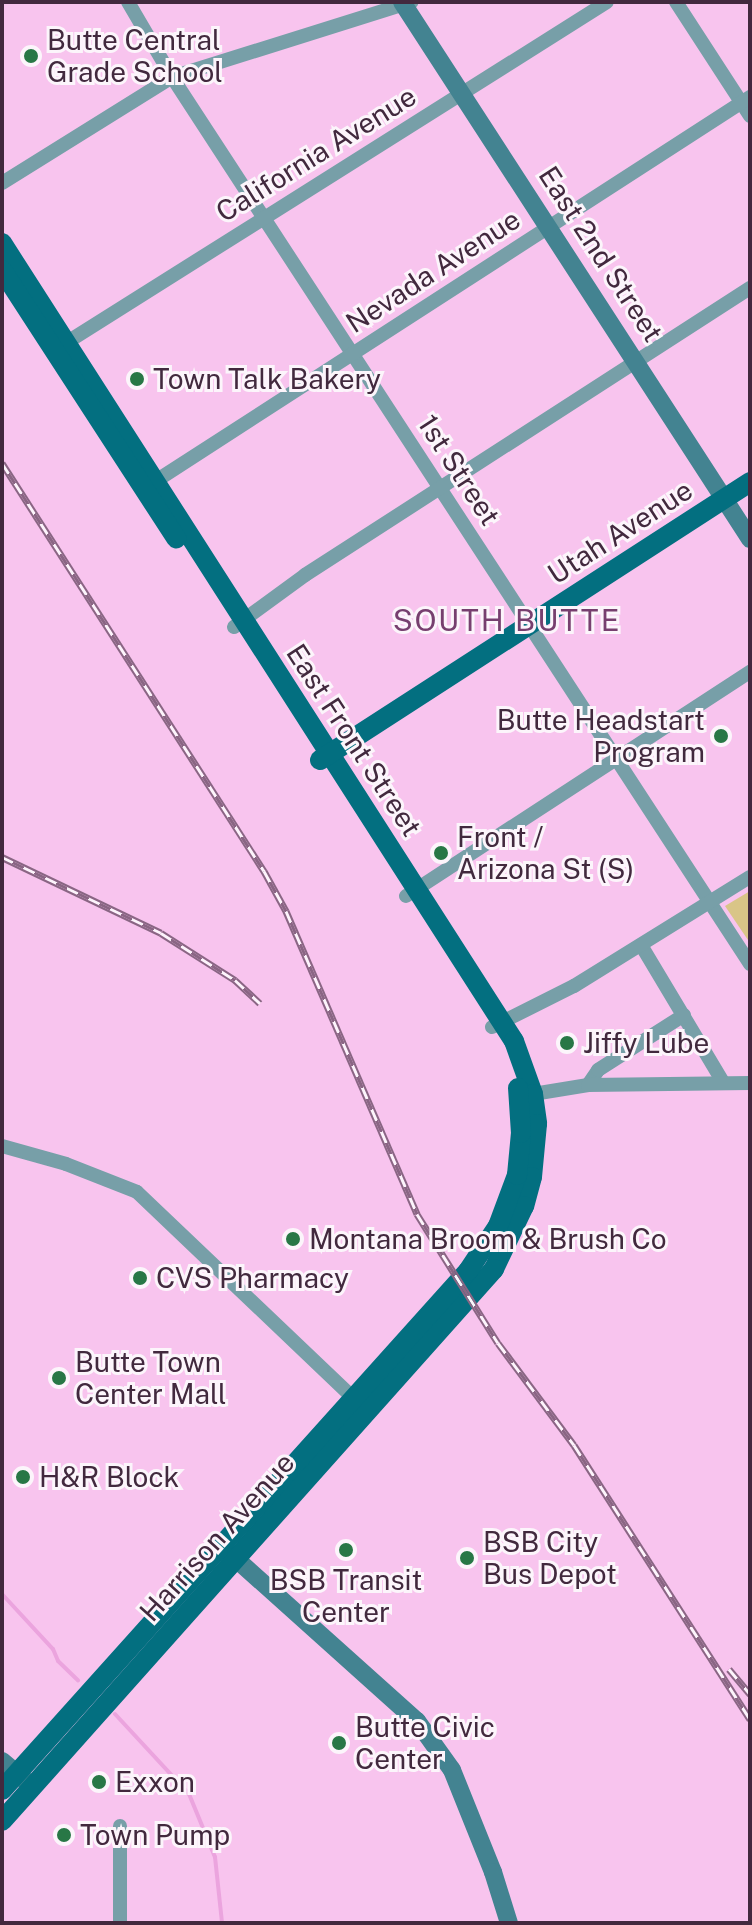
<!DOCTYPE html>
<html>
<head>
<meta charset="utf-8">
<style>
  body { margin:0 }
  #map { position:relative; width:752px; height:1925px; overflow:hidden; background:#f8c4ee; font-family:"Public Sans",sans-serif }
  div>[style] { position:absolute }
  .green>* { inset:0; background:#d9c587 }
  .stream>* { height:4px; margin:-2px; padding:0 2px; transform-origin:2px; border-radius:2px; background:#eba4de }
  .street>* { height:14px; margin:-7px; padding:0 7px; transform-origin:7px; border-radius:7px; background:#779fa8 }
  .secondary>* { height:18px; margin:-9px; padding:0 9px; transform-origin:9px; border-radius:9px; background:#438391 }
  .primary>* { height:20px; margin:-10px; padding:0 10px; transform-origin:10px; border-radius:10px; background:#036f80 }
  .rail>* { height:7px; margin-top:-3.5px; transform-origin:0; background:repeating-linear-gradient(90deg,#fcf5fb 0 12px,#8a6684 0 24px); box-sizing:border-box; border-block:2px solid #8a6684 }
  .dots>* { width:22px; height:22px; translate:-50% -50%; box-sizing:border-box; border:4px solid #fcf5fb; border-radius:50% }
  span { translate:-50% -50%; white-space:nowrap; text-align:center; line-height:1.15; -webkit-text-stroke:6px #fcf5fb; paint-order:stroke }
  .poi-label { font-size:28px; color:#42293e }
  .left { translate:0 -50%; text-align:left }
  .right { translate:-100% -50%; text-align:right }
  .street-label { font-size:28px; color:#42293e }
  .neighbourhood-label { font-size:30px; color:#773f6f; letter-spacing:2px }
  .frame { position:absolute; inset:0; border:4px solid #42293e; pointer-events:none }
</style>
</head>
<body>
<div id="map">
  <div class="green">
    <div style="clip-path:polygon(750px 891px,750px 943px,725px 906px)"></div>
  </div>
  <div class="stream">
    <div style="left:2px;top:1594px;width:75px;rotate:47.2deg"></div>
    <div style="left:53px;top:1649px;width:13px;rotate:67deg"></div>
    <div style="left:58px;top:1661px;width:28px;rotate:44deg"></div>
    <div style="left:115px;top:1714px;width:109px;rotate:47.2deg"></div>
    <div style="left:189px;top:1794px;width:68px;rotate:67.6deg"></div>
    <div style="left:215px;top:1857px;width:66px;rotate:83.9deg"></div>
  </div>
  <div class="street">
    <div style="left:128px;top:2px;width:87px;rotate:59.6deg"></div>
    <div style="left:172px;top:77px;width:1059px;rotate:56.91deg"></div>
    <div style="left:676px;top:2px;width:136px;rotate:57deg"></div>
    <div style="left:2px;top:183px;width:200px;rotate:-31.9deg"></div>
    <div style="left:172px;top:77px;width:251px;rotate:-17.4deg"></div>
    <div style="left:61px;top:346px;width:645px;rotate:-32.21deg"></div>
    <div style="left:148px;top:486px;width:717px;rotate:-32.87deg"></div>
    <div style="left:234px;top:627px;width:88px;rotate:-36.2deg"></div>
    <div style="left:305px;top:575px;width:530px;rotate:-32.82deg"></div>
    <div style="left:406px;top:896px;width:411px;rotate:-33.1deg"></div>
    <div style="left:641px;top:945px;width:160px;rotate:59.1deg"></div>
    <div style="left:492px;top:1027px;width:92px;rotate:-26.6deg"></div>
    <div style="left:574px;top:986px;width:207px;rotate:-31.8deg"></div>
    <div style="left:588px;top:1085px;width:18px;rotate:-56deg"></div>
    <div style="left:598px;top:1070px;width:102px;rotate:-32.6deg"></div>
    <div style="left:527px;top:1095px;width:62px;rotate:-9.3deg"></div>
    <div style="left:588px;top:1085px;width:162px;rotate:-0.7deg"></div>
    <div style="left:2px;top:1146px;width:66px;rotate:15.7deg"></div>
    <div style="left:66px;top:1164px;width:76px;rotate:21.5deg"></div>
    <div style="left:137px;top:1192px;width:309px;rotate:43.6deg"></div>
    <div style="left:120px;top:1826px;width:97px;rotate:90deg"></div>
  </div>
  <div class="secondary">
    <div style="left:402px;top:2px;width:640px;rotate:57.05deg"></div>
    <div style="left:225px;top:1549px;width:258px;rotate:41.9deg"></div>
    <div style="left:417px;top:1721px;width:60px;rotate:54.5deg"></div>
    <div style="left:452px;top:1770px;width:110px;rotate:68.1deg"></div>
    <div style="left:493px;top:1872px;width:53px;rotate:72.6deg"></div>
    <div style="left:2px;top:1761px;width:34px;rotate:40deg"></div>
  </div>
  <div class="primary">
    <div style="left:2px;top:243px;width:948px;rotate:57.32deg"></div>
    <div style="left:514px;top:1041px;width:56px;rotate:70.3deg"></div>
    <div style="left:533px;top:1094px;width:30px;rotate:82deg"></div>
    <div style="left:537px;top:1124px;width:53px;rotate:95.4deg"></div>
    <div style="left:532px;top:1177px;width:30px;rotate:105deg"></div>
    <div style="left:524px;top:1206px;width:70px;rotate:115.5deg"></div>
    <div style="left:494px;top:1269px;width:739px;rotate:131.71deg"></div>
    <div style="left:2px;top:270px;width:320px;rotate:57deg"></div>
    <div style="left:320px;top:760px;width:512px;rotate:-32.88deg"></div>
    <div style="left:2px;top:1790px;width:698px;rotate:-48.08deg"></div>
    <div style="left:468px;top:1271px;width:54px;rotate:-56.3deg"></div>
    <div style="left:498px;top:1226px;width:54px;rotate:-69.6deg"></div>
    <div style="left:517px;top:1175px;width:42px;rotate:-84.6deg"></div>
    <div style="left:521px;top:1133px;width:45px;rotate:-93.8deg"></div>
  </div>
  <div class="rail">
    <div style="left:2px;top:463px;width:485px;rotate:57.3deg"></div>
    <div style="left:264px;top:871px;width:46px;rotate:61.2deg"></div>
    <div style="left:286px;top:911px;width:330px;rotate:66.6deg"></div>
    <div style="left:417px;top:1214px;width:152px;rotate:57.9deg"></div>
    <div style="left:498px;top:1343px;width:127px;rotate:53.3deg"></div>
    <div style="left:574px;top:1445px;width:326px;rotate:57.3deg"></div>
    <div style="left:2px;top:857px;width:176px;rotate:25.5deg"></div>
    <div style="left:161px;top:933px;width:88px;rotate:32.4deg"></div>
    <div style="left:235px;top:980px;width:34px;rotate:43deg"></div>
    <div style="left:729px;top:1669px;width:33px;rotate:50deg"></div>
  </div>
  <div class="dots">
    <div style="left:31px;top:56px;background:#287746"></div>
    <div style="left:137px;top:379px;background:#287746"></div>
    <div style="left:721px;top:736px;background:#287746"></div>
    <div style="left:441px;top:853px;background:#287746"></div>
    <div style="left:567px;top:1043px;background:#287746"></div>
    <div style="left:293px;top:1239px;background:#287746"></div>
    <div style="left:140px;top:1278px;background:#287746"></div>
    <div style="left:59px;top:1378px;background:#287746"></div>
    <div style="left:23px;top:1477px;background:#287746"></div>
    <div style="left:346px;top:1550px;background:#287746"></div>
    <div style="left:467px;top:1558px;background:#287746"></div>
    <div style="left:339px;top:1743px;background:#287746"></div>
    <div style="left:99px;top:1782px;background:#287746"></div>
    <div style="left:64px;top:1835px;background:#287746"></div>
  </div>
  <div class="poi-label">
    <span class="left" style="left:47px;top:56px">Butte Central<br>Grade School</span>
    <span class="left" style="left:153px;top:379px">Town Talk Bakery</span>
    <span class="right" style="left:705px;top:736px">Butte Headstart<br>Program</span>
    <span class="left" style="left:457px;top:853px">Front /<br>Arizona St (S)</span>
    <span class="left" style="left:583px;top:1043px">Jiffy Lube</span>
    <span class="left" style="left:309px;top:1239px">Montana Broom &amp; Brush Co</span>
    <span class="left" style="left:156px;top:1278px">CVS Pharmacy</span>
    <span class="left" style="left:75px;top:1378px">Butte Town<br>Center Mall</span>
    <span class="left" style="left:39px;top:1477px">H&amp;R Block</span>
    <span class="left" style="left:483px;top:1558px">BSB City<br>Bus Depot</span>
    <span style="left:346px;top:1596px">BSB Transit<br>Center</span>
    <span class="left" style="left:355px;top:1743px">Butte Civic<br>Center</span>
    <span class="left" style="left:115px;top:1782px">Exxon</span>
    <span class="left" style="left:80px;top:1835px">Town Pump</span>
  </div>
  <div class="street-label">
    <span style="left:316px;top:154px;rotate:-32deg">California Avenue</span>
    <span style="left:601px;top:254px;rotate:57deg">East 2nd Street</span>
    <span style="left:433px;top:271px;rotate:-33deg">Nevada Avenue</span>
    <span style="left:459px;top:470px;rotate:57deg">1st Street</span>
    <span style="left:620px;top:532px;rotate:-33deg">Utah Avenue</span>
    <span style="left:354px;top:740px;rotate:57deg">East Front Street</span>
    <span style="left:217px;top:1537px;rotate:-48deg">Harrison Avenue</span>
  </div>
  <div class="neighbourhood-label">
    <span style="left:507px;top:620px">SOUTH BUTTE</span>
  </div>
  <div class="frame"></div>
</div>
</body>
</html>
